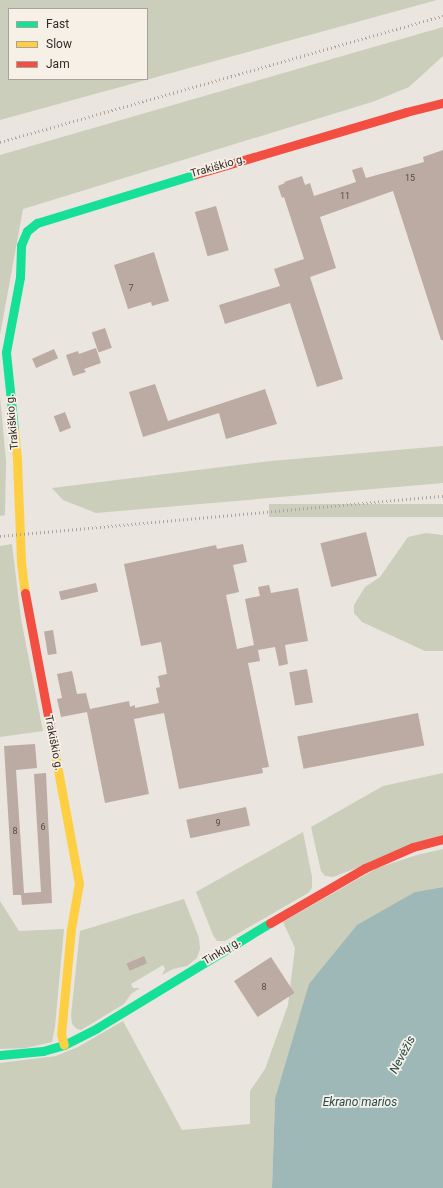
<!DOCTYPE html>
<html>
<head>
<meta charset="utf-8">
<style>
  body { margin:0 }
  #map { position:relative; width:443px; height:1188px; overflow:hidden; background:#eae5df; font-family:Roboto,sans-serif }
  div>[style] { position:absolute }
  .green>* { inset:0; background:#cbcebb; transform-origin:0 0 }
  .water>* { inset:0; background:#9eb8b8 }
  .building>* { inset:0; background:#bcaba3; transform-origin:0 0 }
  .fast>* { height:9px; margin:-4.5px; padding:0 4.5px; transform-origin:4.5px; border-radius:4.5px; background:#16e098 }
  .slow>* { height:9px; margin:-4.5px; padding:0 4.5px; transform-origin:4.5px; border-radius:4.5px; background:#ffcf43 }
  .jam>* { height:9px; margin:-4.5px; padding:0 4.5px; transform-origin:4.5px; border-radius:4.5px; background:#f24e42 }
  .rail>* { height:3px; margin-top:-1.5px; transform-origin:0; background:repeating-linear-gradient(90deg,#aba6a3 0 1px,transparent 0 4px) }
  span { translate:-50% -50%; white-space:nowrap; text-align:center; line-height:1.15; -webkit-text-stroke:3.5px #f7f0e7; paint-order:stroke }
  .number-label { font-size:9px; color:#554b47 }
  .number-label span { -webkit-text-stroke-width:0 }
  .street-label { font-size:11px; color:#332b28 }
  .water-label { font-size:12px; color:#234c4f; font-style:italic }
  .legend { position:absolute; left:8px; top:8px; width:140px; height:72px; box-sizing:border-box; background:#f7f0e7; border:1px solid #a9a19b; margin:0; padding:5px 7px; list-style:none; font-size:12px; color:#332b28 }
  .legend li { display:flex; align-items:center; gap:8px; height:20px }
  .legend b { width:20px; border:1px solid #a9a19b }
</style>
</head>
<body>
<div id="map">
  <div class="green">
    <div style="clip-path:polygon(evenodd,0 0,437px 0,0 120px,0 0,9px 9px,147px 9px,147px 79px,9px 79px,9px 9px)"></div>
    <div style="clip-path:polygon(443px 27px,443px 56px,409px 87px,375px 101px,23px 209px,0 335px,0 155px)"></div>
    <div style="clip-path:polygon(0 397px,6px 461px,5px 515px,0 516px)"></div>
    <div style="clip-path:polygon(443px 446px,443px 483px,96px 513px,63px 500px,52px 488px,271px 461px)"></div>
    <div style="left:443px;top:504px;width:13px;height:174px;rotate:90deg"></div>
    <div style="clip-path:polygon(426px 533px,443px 535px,443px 651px,425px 651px,362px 622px,354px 613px,354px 605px,365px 587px,380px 577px,408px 537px)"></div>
    <div style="clip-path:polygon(12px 544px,21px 619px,43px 731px,0 737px,0 546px)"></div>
    <div style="clip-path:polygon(443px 773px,443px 835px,333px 877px,325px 876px,321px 871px,311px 827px,383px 786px)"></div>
    <div style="clip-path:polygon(303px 832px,312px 877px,312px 888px,308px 893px,225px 941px,217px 941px,213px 935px,196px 892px)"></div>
    <div style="clip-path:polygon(443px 849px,443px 887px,415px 892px,275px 1099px,272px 1188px,0 1188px,0 1063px,56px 1056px,78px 1047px,123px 1021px,182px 1130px,250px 1124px,250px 1091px,265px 1069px,288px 1005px,295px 948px,283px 922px,377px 868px,417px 855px)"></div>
    <div style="clip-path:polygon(184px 899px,199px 938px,200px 949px,197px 958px,187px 966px,173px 969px,162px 975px,165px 969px,163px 965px,131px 984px,133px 988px,140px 988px,131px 994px,124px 1004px,81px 1030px,77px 1029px,72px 1024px,71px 1015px,80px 931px)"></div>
    <div style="clip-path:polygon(0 901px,19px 931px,64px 929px,55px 1027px,52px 1042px,26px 1048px,0 1049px)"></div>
  </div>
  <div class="water">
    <div style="clip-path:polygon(443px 887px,443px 1188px,272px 1188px,275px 1099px,309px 984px,357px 925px,415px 892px)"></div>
  </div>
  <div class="building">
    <div style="clip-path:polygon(443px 150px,443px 340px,441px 340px,393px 191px,320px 217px,336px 268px,310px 277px,343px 379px,317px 387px,290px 303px,225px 324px,219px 305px,280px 286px,274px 269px,304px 259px,284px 197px,282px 198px,278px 186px,285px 183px,284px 182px,302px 176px,305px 185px,310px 183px,314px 196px,356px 182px,352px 170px,362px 167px,366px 178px,424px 162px,423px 157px)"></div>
    <div style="left:216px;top:206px;width:46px;height:22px;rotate:74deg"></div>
    <div style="clip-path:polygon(154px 252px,169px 301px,152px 306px,151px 302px,128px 309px,114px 265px)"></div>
    <div style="left:105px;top:328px;width:21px;height:14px;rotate:71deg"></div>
    <div style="clip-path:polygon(96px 348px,101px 363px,84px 369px,86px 372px,73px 376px,66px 355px,78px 351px,79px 354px)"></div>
    <div style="left:54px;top:349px;width:10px;height:24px;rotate:66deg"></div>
    <div style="clip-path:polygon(155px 384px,168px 421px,265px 389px,277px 424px,226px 439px,219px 413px,143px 437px,129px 392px)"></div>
    <div style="left:65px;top:412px;width:17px;height:12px;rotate:69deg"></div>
    <div style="left:366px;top:532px;width:45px;height:47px;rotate:76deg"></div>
    <div style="clip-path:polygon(243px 544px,247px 562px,233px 565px,239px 592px,226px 595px,237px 649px,254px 645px,245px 599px,260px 596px,258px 587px,269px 585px,271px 593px,298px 588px,308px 641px,285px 645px,288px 664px,279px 666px,275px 647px,258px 650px,260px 661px,248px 663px,269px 767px,262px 768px,263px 773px,179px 789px,164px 713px,134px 719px,149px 794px,105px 803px,87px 712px,61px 717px,57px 699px,62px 698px,57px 674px,72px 671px,77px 694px,86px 693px,90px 709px,129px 701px,130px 707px,135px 705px,135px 708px,159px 703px,156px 688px,160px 687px,158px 676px,167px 674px,161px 642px,141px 646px,124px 564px,216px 545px,217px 549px)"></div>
    <div style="left:96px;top:583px;width:9px;height:38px;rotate:77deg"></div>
    <div style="left:53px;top:630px;width:24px;height:9px;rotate:81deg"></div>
    <div style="left:307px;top:669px;width:34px;height:18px;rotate:80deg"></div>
    <div style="left:418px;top:713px;width:33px;height:123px;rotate:79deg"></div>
    <div style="clip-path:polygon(35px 744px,37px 768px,16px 770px,24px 893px,41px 892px,34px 774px,46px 773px,52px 903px,22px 905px,21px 895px,13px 895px,4px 746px)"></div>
    <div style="left:246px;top:807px;width:19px;height:61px;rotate:78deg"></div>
    <div style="left:144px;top:956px;width:8px;height:19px;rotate:67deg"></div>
    <div style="left:271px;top:957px;width:43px;height:44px;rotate:57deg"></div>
  </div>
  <div class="fast">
    <div style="left:14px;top:430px;width:78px;rotate:-95.9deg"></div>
    <div style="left:6px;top:352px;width:76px;rotate:-79.4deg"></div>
    <div style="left:20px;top:277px;width:32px;rotate:-88deg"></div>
    <div style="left:21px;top:245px;width:15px;rotate:-67deg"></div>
    <div style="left:27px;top:231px;width:13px;rotate:-39deg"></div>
    <div style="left:37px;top:223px;width:166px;rotate:-17.1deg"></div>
    <div style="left:0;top:1055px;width:43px;rotate:-5.3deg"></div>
    <div style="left:43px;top:1051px;width:22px;rotate:-16deg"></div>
    <div style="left:64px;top:1045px;width:37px;rotate:-27deg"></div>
    <div style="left:97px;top:1028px;width:202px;rotate:-31.3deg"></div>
  </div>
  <div class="slow">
    <div style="left:14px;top:430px;width:31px;rotate:84deg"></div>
    <div style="left:17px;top:461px;width:101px;rotate:87.7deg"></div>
    <div style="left:21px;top:562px;width:31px;rotate:83deg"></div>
    <div style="left:55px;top:754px;width:131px;rotate:79.5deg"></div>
    <div style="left:79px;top:883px;width:47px;rotate:99.9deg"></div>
    <div style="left:71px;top:929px;width:105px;rotate:95.4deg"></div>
    <div style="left:61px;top:1034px;width:11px;rotate:75deg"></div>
  </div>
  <div class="jam">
    <div style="left:196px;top:174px;width:219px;rotate:-16.4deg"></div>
    <div style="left:406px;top:112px;width:38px;rotate:-14deg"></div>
    <div style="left:25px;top:593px;width:164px;rotate:79.4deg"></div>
    <div style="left:270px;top:923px;width:110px;rotate:-30.1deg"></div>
    <div style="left:365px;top:868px;width:52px;rotate:-23.6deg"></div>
    <div style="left:413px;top:847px;width:31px;rotate:-15deg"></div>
  </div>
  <div class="rail">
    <div style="left:0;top:142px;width:461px;rotate:-15.9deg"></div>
    <div style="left:0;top:536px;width:445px;rotate:-5.2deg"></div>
  </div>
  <div class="number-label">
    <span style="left:410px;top:178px">15</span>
    <span style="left:345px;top:196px">11</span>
    <span style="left:131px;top:288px">7</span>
    <span style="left:218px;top:823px">9</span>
    <span style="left:43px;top:827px">6</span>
    <span style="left:15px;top:831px">8</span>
    <span style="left:264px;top:987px">8</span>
  </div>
  <div class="street-label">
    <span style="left:218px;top:167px;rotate:-16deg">Trakiškio g.</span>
    <span style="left:13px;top:422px;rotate:-95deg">Trakiškio g.</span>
    <span style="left:53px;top:743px;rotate:79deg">Trakiškio g.</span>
    <span style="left:222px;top:952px;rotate:-31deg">Tinklų g.</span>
  </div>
  <div class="water-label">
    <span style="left:403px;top:1055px;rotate:-62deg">Nevėžis</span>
    <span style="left:360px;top:1103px">Ekrano marios</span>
  </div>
  <ul class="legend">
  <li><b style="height:5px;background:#16e098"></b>Fast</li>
  <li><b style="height:5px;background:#ffcf43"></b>Slow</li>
  <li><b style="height:5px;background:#f24e42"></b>Jam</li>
  </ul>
</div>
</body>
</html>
